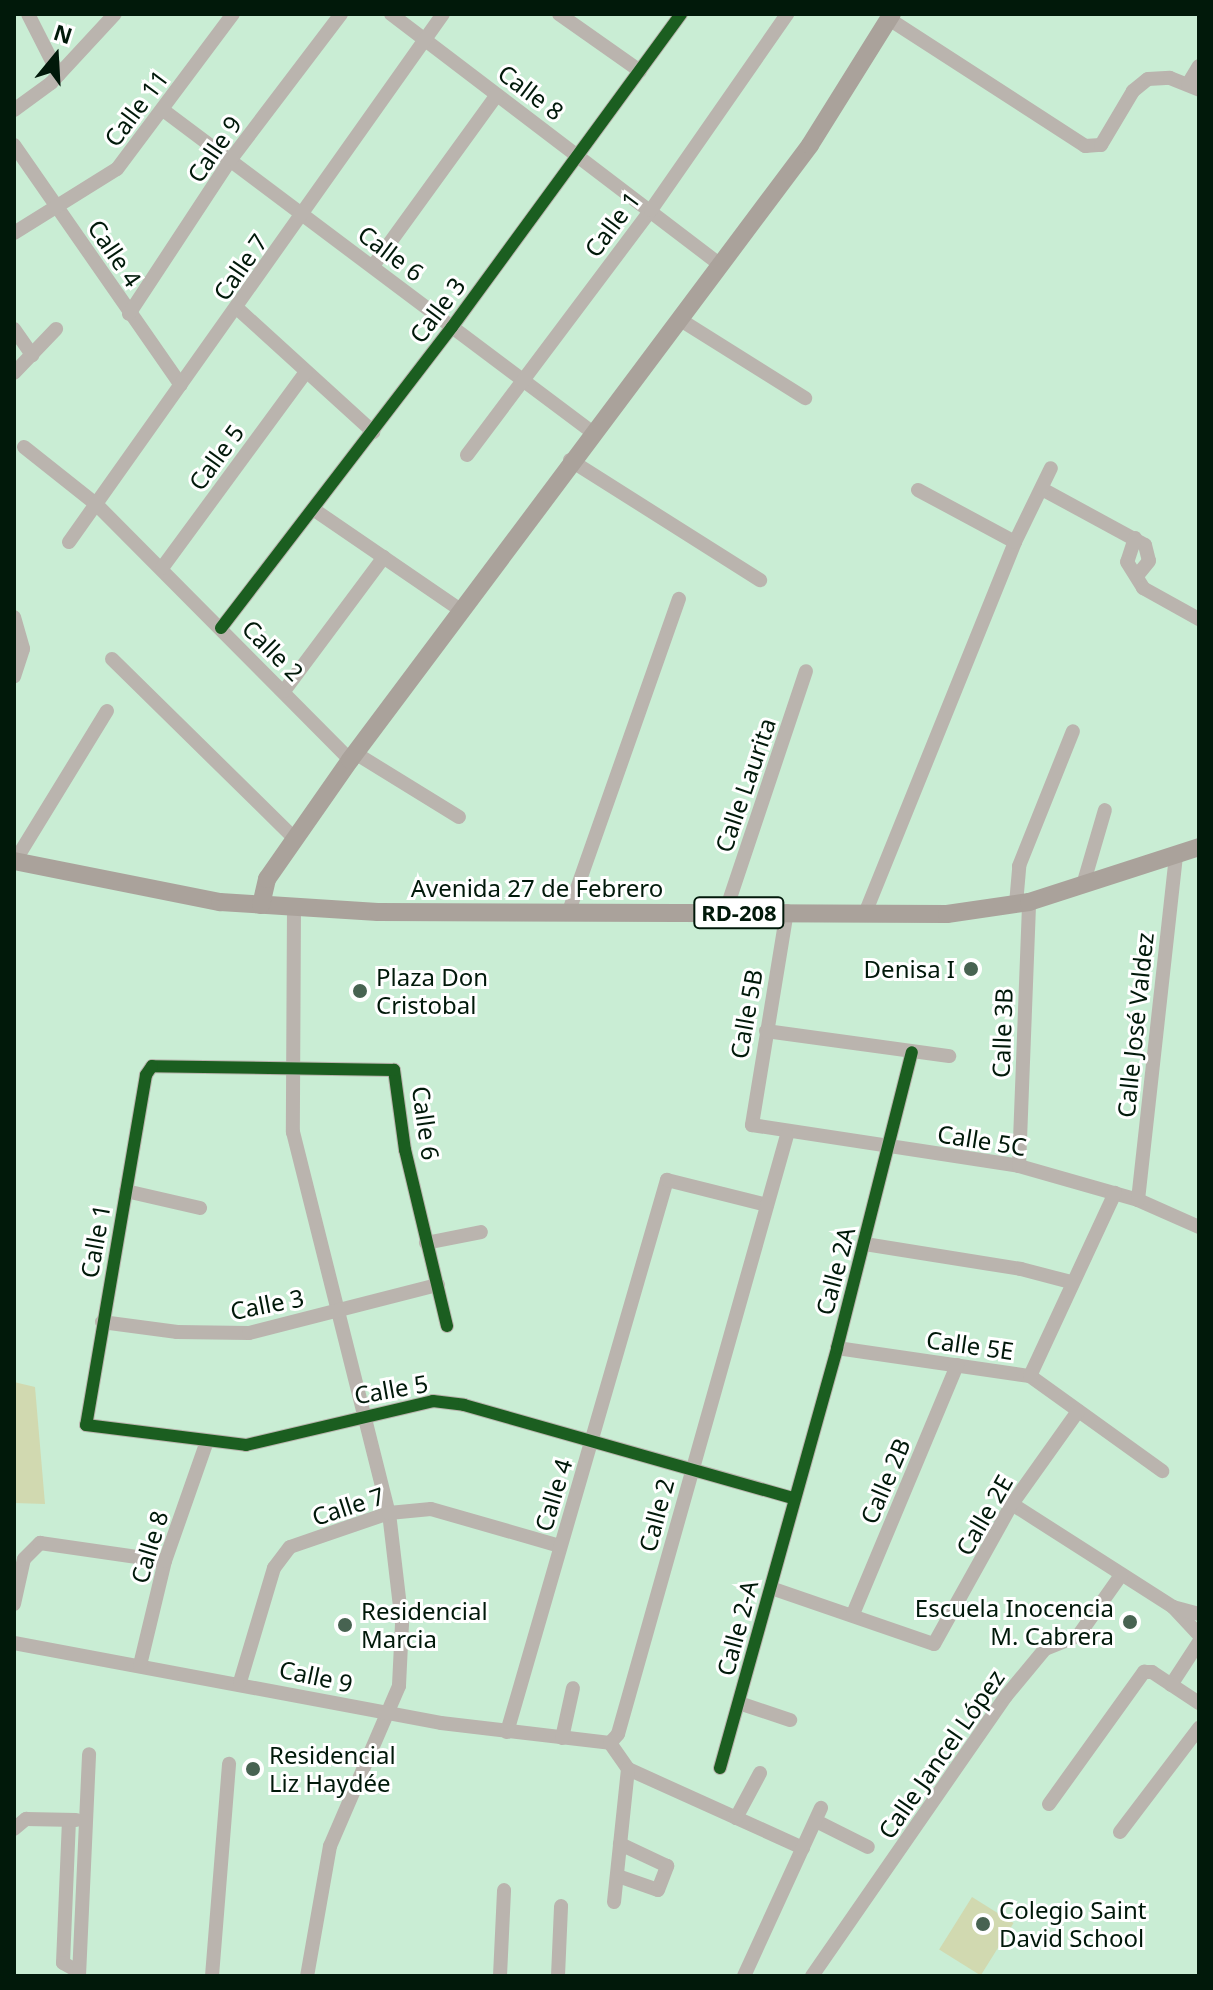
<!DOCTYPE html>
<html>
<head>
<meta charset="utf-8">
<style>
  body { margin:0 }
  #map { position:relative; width:1213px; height:1990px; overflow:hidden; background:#c9edd4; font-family:"Noto Sans",sans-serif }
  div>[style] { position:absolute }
  .green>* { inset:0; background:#d1d9b0; transform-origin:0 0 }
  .minor>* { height:14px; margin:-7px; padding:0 7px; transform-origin:7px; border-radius:7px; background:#bab4ae }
  .major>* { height:18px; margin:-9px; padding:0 9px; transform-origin:9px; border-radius:9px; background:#aaa29b }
  .cycleway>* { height:12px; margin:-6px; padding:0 6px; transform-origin:6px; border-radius:6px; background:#1b5e20 }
  .dots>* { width:22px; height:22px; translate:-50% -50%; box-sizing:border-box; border:4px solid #fff; border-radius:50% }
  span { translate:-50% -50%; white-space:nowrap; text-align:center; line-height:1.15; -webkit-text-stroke:6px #fff; paint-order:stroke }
  .shield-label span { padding:2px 6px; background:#fff; border:2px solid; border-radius:6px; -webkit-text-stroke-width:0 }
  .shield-label { font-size:22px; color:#01190a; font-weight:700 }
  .street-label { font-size:24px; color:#01190a }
  .poi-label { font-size:24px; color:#01190a }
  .right { translate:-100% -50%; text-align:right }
  .left { translate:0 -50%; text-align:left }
  .frame { position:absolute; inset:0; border:16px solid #01190a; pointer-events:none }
  .north { position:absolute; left:16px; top:16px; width:80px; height:80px; -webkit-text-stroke:6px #fff; paint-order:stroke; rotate:18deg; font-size:22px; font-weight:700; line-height:32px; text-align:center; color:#01190a }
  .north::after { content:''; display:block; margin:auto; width:28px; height:36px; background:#01190a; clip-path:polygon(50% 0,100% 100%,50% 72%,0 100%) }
</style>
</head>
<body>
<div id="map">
  <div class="green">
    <div style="clip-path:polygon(14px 1382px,35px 1387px,45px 1504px,14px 1503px)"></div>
    <div style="left:972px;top:1897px;width:49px;height:62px;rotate:32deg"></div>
  </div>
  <div class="minor">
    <div style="left:28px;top:14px;width:68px;rotate:63.1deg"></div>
    <div style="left:391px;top:14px;width:414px;rotate:37.3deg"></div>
    <div style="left:559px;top:14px;width:99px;rotate:35.1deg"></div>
    <div style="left:889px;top:19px;width:234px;rotate:32.9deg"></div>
    <div style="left:1085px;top:146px;width:16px;rotate:-4deg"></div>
    <div style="left:1101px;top:145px;width:63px;rotate:-59.3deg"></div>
    <div style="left:1133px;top:91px;width:19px;rotate:-39deg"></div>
    <div style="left:1148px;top:79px;width:22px;rotate:-3deg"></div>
    <div style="left:1170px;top:78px;width:31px;rotate:22deg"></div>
    <div style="left:1188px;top:84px;width:21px;rotate:-59deg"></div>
    <div style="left:14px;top:110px;width:46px;rotate:-36.1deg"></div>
    <div style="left:51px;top:83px;width:94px;rotate:-47.2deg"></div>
    <div style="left:163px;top:110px;width:536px;rotate:36.89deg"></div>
    <div style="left:14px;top:145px;width:292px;rotate:55.2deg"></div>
    <div style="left:14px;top:233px;width:121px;rotate:-31.9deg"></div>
    <div style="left:117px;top:169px;width:194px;rotate:-53.2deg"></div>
    <div style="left:373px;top:266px;width:211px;rotate:-54.1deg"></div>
    <div style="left:238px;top:309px;width:183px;rotate:42.3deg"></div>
    <div style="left:129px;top:314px;width:186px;rotate:-56.7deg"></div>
    <div style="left:231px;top:159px;width:182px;rotate:-52.8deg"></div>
    <div style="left:679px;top:319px;width:149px;rotate:32.1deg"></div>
    <div style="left:14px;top:329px;width:32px;rotate:55deg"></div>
    <div style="left:14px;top:373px;width:61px;rotate:-46.3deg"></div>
    <div style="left:24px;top:447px;width:92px;rotate:38.4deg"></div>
    <div style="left:96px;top:504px;width:361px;rotate:45.2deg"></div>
    <div style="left:467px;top:455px;width:306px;rotate:-53.1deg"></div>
    <div style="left:651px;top:210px;width:239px;rotate:-55.2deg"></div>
    <div style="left:570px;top:460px;width:225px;rotate:32.3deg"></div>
    <div style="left:1042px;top:489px;width:117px;rotate:28.5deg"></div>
    <div style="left:1145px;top:545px;width:16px;rotate:76deg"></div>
    <div style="left:1149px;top:561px;width:19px;rotate:129deg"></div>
    <div style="left:918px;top:490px;width:110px;rotate:28.2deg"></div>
    <div style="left:313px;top:509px;width:181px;rotate:34.4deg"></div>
    <div style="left:1135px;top:538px;width:25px;rotate:108deg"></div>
    <div style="left:1127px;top:562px;width:31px;rotate:58deg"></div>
    <div style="left:1143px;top:588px;width:64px;rotate:29deg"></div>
    <div style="left:69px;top:542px;width:647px;rotate:-54.69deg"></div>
    <div style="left:162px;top:568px;width:243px;rotate:-53.7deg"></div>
    <div style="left:14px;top:617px;width:33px;rotate:74deg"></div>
    <div style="left:23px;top:649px;width:29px;rotate:108deg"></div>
    <div style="left:221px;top:628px;width:379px;rotate:-52.5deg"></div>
    <div style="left:452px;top:327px;width:388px;rotate:-53.8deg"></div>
    <div style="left:112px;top:659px;width:257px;rotate:44.5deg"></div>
    <div style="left:284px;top:691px;width:167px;rotate:-53.3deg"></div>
    <div style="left:355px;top:753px;width:122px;rotate:31.6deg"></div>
    <div style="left:15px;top:861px;width:176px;rotate:-58.5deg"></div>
    <div style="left:1083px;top:885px;width:78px;rotate:-73.7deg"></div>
    <div style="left:1016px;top:904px;width:38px;rotate:-85deg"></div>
    <div style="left:1019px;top:866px;width:145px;rotate:-68.2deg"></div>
    <div style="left:294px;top:907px;width:225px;rotate:90.3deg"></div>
    <div style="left:293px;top:1132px;width:393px;rotate:75.9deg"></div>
    <div style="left:389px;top:1513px;width:112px;rotate:83.3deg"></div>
    <div style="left:402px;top:1624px;width:62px;rotate:92.8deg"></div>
    <div style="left:399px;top:1686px;width:174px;rotate:113.3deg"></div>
    <div style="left:330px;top:1846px;width:132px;rotate:100deg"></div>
    <div style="left:569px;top:911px;width:331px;rotate:-70.6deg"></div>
    <div style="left:787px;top:911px;width:217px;rotate:99.3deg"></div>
    <div style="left:752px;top:1125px;width:270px;rotate:8.7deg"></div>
    <div style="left:1019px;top:1166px;width:124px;rotate:15.9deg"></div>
    <div style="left:1138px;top:1200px;width:67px;rotate:23.9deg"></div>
    <div style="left:866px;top:911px;width:398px;rotate:-68deg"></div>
    <div style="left:1015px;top:542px;width:82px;rotate:-64.1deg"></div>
    <div style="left:725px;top:913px;width:255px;rotate:-71.5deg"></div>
    <div style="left:766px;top:1031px;width:185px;rotate:7.8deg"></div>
    <div style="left:1019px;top:1166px;width:264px;rotate:-87.8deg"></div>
    <div style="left:126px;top:1191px;width:76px;rotate:12.9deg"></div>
    <div style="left:1138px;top:1200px;width:348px;rotate:-83.7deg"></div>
    <div style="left:426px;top:1243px;width:56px;rotate:-11.3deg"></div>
    <div style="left:865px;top:1244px;width:158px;rotate:9.1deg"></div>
    <div style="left:1021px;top:1269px;width:52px;rotate:14.6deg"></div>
    <div style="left:102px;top:1322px;width:76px;rotate:7.6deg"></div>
    <div style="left:177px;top:1332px;width:72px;rotate:0.8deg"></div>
    <div style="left:249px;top:1333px;width:195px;rotate:-14.3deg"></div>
    <div style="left:447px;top:1326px;width:181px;rotate:-103.4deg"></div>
    <div style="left:405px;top:1150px;width:81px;rotate:-97.8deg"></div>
    <div style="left:394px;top:1070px;width:242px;rotate:-179.1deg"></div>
    <div style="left:152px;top:1066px;width:11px;rotate:124deg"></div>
    <div style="left:146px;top:1075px;width:355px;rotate:99.7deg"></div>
    <div style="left:86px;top:1425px;width:161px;rotate:7.1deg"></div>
    <div style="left:246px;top:1445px;width:192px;rotate:-13.2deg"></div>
    <div style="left:433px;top:1401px;width:31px;rotate:7deg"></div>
    <div style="left:464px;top:1405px;width:342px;rotate:15.8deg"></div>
    <div style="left:837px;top:1348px;width:195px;rotate:8.3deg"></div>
    <div style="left:1030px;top:1376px;width:163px;rotate:35.7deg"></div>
    <div style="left:1030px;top:1376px;width:202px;rotate:-65.1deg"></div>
    <div style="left:1012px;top:1504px;width:191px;rotate:32.6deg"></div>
    <div style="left:1173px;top:1607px;width:38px;rotate:47deg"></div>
    <div style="left:771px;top:1588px;width:172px;rotate:19deg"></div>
    <div style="left:934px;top:1644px;width:160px;rotate:-60.9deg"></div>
    <div style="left:1012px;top:1504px;width:114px;rotate:-54.6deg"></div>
    <div style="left:14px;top:1604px;width:46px;rotate:-77.5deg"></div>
    <div style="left:24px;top:1559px;width:23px;rotate:-45deg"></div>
    <div style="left:40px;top:1543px;width:126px;rotate:8.2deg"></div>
    <div style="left:1173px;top:1607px;width:27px;rotate:15deg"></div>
    <div style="left:853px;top:1614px;width:270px;rotate:-67.3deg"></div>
    <div style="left:14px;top:1643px;width:434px;rotate:10.6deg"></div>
    <div style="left:441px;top:1723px;width:170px;rotate:6.7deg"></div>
    <div style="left:140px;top:1665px;width:107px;rotate:-76.5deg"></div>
    <div style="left:165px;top:1561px;width:124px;rotate:-70.7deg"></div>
    <div style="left:240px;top:1682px;width:119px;rotate:-73.4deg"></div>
    <div style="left:274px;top:1568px;width:26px;rotate:-53deg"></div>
    <div style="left:290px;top:1547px;width:105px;rotate:-19deg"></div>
    <div style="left:389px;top:1513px;width:42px;rotate:-5.4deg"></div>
    <div style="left:431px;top:1509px;width:134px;rotate:16deg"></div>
    <div style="left:1171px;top:1685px;width:51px;rotate:-56.9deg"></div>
    <div style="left:739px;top:1703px;width:54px;rotate:18.4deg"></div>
    <div style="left:507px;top:1732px;width:575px;rotate:-73.84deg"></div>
    <div style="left:667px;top:1180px;width:103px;rotate:14deg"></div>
    <div style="left:562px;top:1738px;width:51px;rotate:-77.6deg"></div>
    <div style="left:610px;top:1743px;width:12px;rotate:-48deg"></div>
    <div style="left:618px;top:1734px;width:622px;rotate:-74.24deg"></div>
    <div style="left:610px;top:1743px;width:32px;rotate:55deg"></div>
    <div style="left:628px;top:1769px;width:192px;rotate:24.3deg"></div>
    <div style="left:720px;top:1768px;width:436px;rotate:-74.4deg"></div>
    <div style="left:837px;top:1348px;width:305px;rotate:-75.8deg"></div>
    <div style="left:1049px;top:1804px;width:163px;rotate:-54.3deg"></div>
    <div style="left:1144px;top:1672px;width:8px"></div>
    <div style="left:1152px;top:1672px;width:56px;rotate:33.4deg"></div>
    <div style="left:736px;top:1818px;width:51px;rotate:-61.9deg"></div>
    <div style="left:69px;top:1820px;width:143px;rotate:92.4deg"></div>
    <div style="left:63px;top:1963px;width:18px;rotate:29deg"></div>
    <div style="left:816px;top:1821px;width:58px;rotate:26.6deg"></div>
    <div style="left:14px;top:1829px;width:16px;rotate:-40deg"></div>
    <div style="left:26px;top:1819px;width:50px;rotate:1.1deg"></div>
    <div style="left:1120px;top:1832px;width:131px;rotate:-52.8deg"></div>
    <div style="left:618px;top:1876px;width:42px;rotate:19.3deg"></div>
    <div style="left:658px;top:1890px;width:26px;rotate:-69deg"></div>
    <div style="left:667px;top:1866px;width:52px;rotate:-154.9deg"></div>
    <div style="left:614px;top:1902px;width:134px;rotate:-84deg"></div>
    <div style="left:79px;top:1976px;width:222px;rotate:-87.4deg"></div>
    <div style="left:212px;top:1976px;width:213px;rotate:-85.4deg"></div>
    <div style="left:500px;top:1976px;width:86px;rotate:-87.3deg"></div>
    <div style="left:558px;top:1976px;width:70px;rotate:-87.5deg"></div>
    <div style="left:744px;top:1976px;width:185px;rotate:-65.4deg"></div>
    <div style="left:812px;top:1976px;width:341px;rotate:-55.3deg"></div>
    <div style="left:1006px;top:1696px;width:61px;rotate:-50.3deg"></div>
    <div style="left:1045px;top:1649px;width:35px;rotate:-22deg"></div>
    <div style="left:1078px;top:1636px;width:75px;rotate:-54.8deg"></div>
  </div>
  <div class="major">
    <div style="left:14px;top:861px;width:210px;rotate:11.3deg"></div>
    <div style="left:220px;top:902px;width:158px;rotate:3.6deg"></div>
    <div style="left:378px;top:912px;width:569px;rotate:0.2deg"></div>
    <div style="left:947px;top:914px;width:83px;rotate:-8.3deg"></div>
    <div style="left:1029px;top:902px;width:179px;rotate:-17.9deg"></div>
    <div style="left:261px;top:905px;width:27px;rotate:-77deg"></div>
    <div style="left:267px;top:879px;width:145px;rotate:-55.1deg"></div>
    <div style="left:350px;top:760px;width:768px;rotate:-53.2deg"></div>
    <div style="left:810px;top:145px;width:155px;rotate:-58deg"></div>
  </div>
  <div class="cycleway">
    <div style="left:221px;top:628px;width:379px;rotate:-52.5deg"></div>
    <div style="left:452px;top:327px;width:388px;rotate:-53.8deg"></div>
    <div style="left:447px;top:1326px;width:181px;rotate:-103.4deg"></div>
    <div style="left:405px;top:1150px;width:81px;rotate:-97.8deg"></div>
    <div style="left:394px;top:1070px;width:242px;rotate:-179.1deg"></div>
    <div style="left:152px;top:1066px;width:11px;rotate:124deg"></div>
    <div style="left:146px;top:1075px;width:355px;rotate:99.7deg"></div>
    <div style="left:86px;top:1425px;width:161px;rotate:7.1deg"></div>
    <div style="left:246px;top:1445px;width:192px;rotate:-13.2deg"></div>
    <div style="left:433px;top:1401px;width:31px;rotate:7deg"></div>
    <div style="left:464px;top:1405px;width:342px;rotate:15.8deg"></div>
    <div style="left:720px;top:1768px;width:436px;rotate:-74.4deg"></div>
    <div style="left:837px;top:1348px;width:305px;rotate:-75.8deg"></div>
  </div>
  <div class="dots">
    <div style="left:971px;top:969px;background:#476351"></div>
    <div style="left:360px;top:991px;background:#476351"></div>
    <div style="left:1130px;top:1622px;background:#476351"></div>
    <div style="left:345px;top:1625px;background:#476351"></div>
    <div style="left:253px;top:1769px;background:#476351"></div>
    <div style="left:983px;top:1924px;background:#476351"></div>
  </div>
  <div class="shield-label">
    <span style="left:739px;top:913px">RD-208</span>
  </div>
  <div class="street-label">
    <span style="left:531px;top:92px;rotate:37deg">Calle 8</span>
    <span style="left:136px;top:108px;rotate:-53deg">Calle 11</span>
    <span style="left:214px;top:149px;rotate:-55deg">Calle 9</span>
    <span style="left:612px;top:224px;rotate:-53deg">Calle 1</span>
    <span style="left:115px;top:253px;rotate:56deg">Calle 4</span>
    <span style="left:391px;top:253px;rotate:37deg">Calle 6</span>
    <span style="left:240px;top:267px;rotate:-55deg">Calle 7</span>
    <span style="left:437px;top:310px;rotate:-53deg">Calle 3</span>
    <span style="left:216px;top:457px;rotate:-54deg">Calle 5</span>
    <span style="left:273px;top:650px;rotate:45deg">Calle 2</span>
    <span style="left:745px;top:785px;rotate:-71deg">Calle Laurita</span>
    <span style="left:537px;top:888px">Avenida 27 de Febrero</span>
    <span style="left:746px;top:1014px;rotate:-80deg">Calle 5B</span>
    <span style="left:1135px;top:1025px;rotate:-84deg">Calle José Valdez</span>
    <span style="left:1002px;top:1033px;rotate:-88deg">Calle 3B</span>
    <span style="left:426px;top:1123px;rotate:82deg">Calle 6</span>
    <span style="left:982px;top:1140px;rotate:9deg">Calle 5C</span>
    <span style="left:95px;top:1241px;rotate:-80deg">Calle 1</span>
    <span style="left:835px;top:1271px;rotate:-75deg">Calle 2A</span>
    <span style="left:267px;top:1304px;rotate:-11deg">Calle 3</span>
    <span style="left:970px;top:1345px;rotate:8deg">Calle 5E</span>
    <span style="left:391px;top:1389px;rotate:-10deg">Calle 5</span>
    <span style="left:885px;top:1481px;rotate:-67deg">Calle 2B</span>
    <span style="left:553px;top:1495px;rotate:-73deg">Calle 4</span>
    <span style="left:348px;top:1506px;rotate:-18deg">Calle 7</span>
    <span style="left:656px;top:1515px;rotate:-75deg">Calle 2</span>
    <span style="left:984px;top:1515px;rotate:-60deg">Calle 2E</span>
    <span style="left:149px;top:1547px;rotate:-73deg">Calle 8</span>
    <span style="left:737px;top:1628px;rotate:-75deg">Calle 2-A</span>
    <span style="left:316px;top:1676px;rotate:12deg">Calle 9</span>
    <span style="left:941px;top:1754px;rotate:-55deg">Calle Jancel López</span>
  </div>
  <div class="poi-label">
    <span class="right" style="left:955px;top:969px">Denisa I</span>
    <span class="left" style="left:376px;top:991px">Plaza Don<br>Cristobal</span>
    <span class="right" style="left:1114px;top:1622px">Escuela Inocencia<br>M. Cabrera</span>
    <span class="left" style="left:361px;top:1625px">Residencial<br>Marcia</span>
    <span class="left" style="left:269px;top:1769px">Residencial<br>Liz Haydée</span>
    <span class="left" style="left:999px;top:1924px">Colegio Saint<br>David School</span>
  </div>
  <div class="frame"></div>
  <div class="north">N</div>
</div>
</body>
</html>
